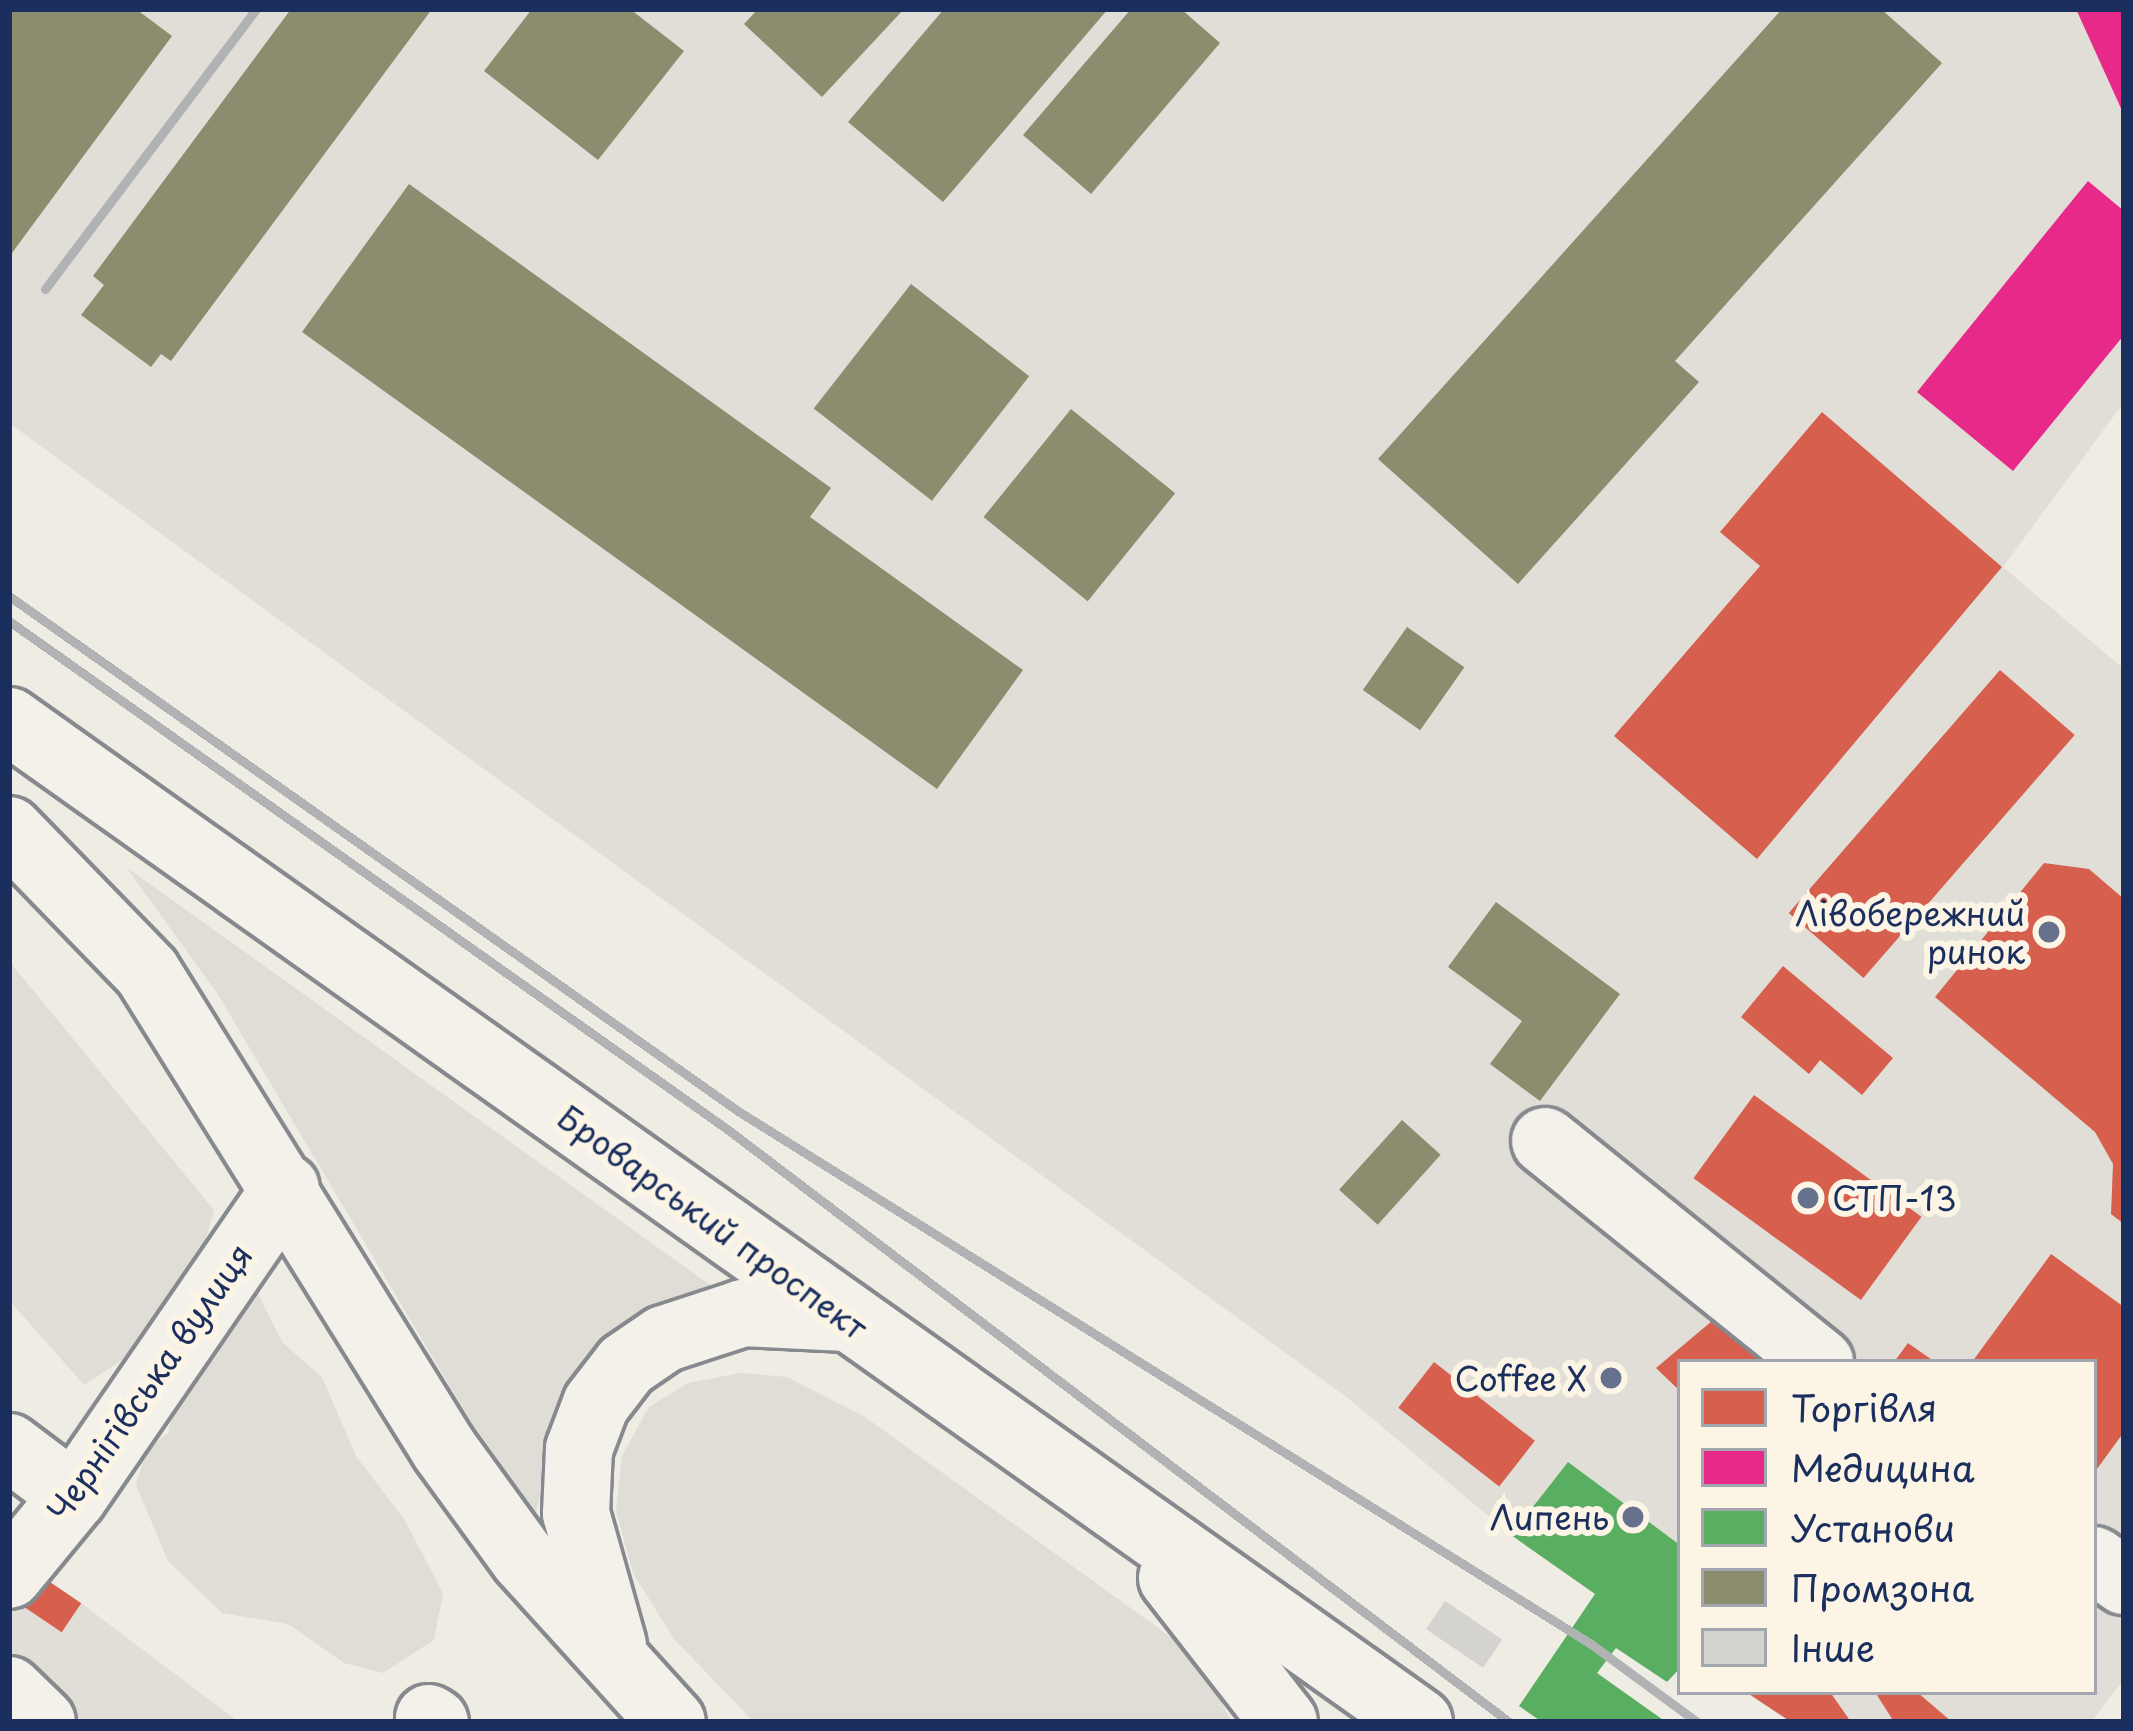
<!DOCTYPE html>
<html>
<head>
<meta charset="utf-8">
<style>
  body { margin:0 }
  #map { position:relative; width:2133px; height:1731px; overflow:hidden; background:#efece4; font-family:"Playpen Sans",sans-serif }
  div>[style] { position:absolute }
  .built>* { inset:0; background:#e0ded7 }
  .green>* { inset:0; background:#e0ddd7 }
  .shops>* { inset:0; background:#d6604d; transform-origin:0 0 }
  .health>* { inset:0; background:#e7298a }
  .public>* { inset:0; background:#5aae61 }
  .industry>* { inset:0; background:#8c8c6e; transform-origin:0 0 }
  .building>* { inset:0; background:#d5d3d0; transform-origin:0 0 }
  .roads { filter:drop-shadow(3px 0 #86898e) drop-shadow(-3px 0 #86898e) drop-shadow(0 3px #86898e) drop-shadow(0 -3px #86898e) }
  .minor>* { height:66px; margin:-33px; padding:0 33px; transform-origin:33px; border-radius:33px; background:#f4f1eb }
  .major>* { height:66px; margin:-33px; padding:0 33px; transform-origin:33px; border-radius:33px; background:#f4f1eb }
  .rail>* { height:9px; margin:-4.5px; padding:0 4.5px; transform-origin:4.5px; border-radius:4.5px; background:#b1b2b4 }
  .dots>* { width:33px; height:33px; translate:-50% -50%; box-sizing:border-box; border:6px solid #fcf5e5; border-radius:50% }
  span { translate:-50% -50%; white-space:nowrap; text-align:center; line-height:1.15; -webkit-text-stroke:12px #fcf5e5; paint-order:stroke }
  .poi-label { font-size:33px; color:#1b2f5e }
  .right { translate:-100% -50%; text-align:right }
  .left { translate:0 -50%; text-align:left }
  .street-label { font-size:33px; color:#1b2f5e }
  .frame { position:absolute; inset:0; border:12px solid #1b2f5e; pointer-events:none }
  .legend { position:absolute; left:1677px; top:1359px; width:420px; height:336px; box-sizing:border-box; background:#fcf5e5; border:3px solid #a2a6af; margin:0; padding:15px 21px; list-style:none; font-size:36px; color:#1b2f5e }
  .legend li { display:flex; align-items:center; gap:24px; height:60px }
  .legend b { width:60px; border:3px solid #a2a6af }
</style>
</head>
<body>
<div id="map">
  <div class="built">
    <div style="clip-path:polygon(9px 9px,2124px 9px,2124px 402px,2003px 567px,2124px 669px,2124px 1679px,2091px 1722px,1791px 1722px,1746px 1692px,2094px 1692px,2094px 1362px,1680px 1362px,1680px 1545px,1568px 1462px,1511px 1535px,1349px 1399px,9px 423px)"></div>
    <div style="clip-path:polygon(9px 1552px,81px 1603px,239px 1722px,9px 1722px)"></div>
  </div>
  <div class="green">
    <div style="clip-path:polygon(126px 867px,713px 1287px,648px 1310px,605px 1341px,553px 1435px,536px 1514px,466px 1414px,217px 993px)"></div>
    <div style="clip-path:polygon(9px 961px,214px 1210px,191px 1292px,131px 1354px,84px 1385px,9px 1300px)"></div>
    <div style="clip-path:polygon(258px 1294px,283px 1343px,322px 1377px,356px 1456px,404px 1519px,443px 1593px,434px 1640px,383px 1673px,344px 1663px,288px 1624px,222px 1613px,168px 1561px,136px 1485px,146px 1450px,168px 1433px,178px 1391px,218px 1353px,240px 1302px)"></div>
    <div style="clip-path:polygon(740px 1373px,787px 1377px,865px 1417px,1171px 1637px,1203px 1668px,1232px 1722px,754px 1722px,674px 1639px,633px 1573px,616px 1511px,622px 1456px,649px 1407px,688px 1383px)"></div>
  </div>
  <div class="shops">
    <div style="clip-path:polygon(1822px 412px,2002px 567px,1757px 859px,1614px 736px,1760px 566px,1720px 532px)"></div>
    <div style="left:2000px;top:670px;width:99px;height:322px;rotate:41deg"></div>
    <div style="clip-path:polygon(2044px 863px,2089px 869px,2124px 899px,2124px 1224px,2111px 1214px,2113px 1164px,2095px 1132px,1935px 997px)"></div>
    <div style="clip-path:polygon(1783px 966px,1893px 1058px,1862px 1095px,1820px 1060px,1809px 1074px,1741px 1017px)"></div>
    <div style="left:1754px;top:1095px;width:207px;height:103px;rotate:36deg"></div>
    <div style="clip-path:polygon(2051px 1254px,2124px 1307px,2124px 1432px,2094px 1473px,2094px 1362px,1972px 1362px)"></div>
    <div style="clip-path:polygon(1712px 1321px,1741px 1343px,1779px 1362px,1680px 1362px,1680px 1391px,1656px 1368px)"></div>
    <div style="clip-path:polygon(1908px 1343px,1935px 1362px,1894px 1362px)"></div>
    <div style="left:1434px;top:1362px;width:128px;height:58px;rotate:38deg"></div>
    <div style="left:29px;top:1568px;width:63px;height:35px;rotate:34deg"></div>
    <div style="clip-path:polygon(1746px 1692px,1830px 1692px,1851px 1722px,1791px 1722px)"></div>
    <div style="clip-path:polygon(1875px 1692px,1917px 1692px,1952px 1722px,1894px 1722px)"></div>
  </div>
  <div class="health">
    <div style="clip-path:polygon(2076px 9px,2124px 9px,2124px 115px)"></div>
    <div style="clip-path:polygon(2088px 181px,2124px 211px,2124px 335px,2013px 471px,1917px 392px)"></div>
  </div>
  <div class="public">
    <div style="clip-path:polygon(1568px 1462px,1680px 1545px,1680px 1668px,1667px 1682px,1616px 1648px,1597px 1673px,1666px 1722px,1542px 1722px,1519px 1706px,1595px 1594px,1511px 1535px)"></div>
  </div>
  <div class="industry">
    <div style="clip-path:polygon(9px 9px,136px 9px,172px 36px,9px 257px)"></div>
    <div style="clip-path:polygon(291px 9px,432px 9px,171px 361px,161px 354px,151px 367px,81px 315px,104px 285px,93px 276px)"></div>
    <div style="clip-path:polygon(532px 9px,630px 9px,684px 51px,598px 160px,484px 71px)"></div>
    <div style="clip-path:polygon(758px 9px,904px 9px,822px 97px,744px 24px)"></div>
    <div style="clip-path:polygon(944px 9px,1108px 9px,943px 202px,848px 122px)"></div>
    <div style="clip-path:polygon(1131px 9px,1181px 9px,1220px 43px,1091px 194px,1023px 135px)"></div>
    <div style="clip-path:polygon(1782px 9px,1881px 9px,1942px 63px,1675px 361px,1699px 382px,1518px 584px,1378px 459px)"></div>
    <div style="clip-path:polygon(409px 184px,831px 488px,810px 517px,1023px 670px,937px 789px,302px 332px)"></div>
    <div style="left:911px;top:284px;width:150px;height:158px;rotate:38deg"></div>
    <div style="left:1071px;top:409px;width:134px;height:139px;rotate:39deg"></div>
    <div style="left:1407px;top:627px;width:70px;height:77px;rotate:35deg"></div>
    <div style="clip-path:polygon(1496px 902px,1620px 994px,1540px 1101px,1490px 1064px,1522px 1021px,1448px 967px)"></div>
    <div style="left:1402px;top:1120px;width:52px;height:94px;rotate:42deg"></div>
  </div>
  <div class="building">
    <div style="left:1445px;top:1601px;width:69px;height:34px;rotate:34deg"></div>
  </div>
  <div class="roads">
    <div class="minor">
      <div style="left:1545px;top:1141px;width:353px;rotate:38.8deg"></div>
      <div style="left:9px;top:1447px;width:81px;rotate:37deg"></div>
      <div style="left:2094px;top:1560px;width:37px;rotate:35deg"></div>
      <div style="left:9px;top:1575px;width:102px;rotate:-50.6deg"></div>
      <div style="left:74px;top:1496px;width:374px;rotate:-55.5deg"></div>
      <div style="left:9px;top:1690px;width:46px;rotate:44.1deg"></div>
      <div style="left:429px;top:1718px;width:7px;rotate:34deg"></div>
    </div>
    <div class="major">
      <div style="left:9px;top:721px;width:1729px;rotate:35.37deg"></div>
      <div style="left:9px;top:830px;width:198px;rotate:45.8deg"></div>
      <div style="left:147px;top:972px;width:562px;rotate:58.09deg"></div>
      <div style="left:444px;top:1449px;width:136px;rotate:54deg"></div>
      <div style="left:524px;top:1559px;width:220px;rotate:47.8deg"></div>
      <div style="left:1172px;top:1578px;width:182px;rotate:52.1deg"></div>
      <div style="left:613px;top:1645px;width:137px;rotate:-105.7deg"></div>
      <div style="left:576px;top:1513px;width:64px;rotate:-87.3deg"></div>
      <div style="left:579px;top:1449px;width:48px;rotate:-69.3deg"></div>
      <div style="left:596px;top:1404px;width:49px;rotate:-52.4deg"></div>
      <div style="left:626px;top:1365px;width:46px;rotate:-34.4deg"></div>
      <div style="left:664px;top:1339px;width:83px;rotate:-18.2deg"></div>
      <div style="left:743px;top:1313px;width:103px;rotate:2.8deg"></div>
    </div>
  </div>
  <div class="rail">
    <div style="left:45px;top:289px;width:351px;rotate:-53deg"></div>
    <div style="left:9px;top:596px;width:893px;rotate:35.24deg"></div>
    <div style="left:738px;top:1111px;width:1006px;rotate:32deg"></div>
    <div style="left:1591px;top:1644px;width:132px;rotate:36.3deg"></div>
    <div style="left:9px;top:621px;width:880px;rotate:35.28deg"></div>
    <div style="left:727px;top:1129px;width:981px;rotate:37.17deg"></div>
  </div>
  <div class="dots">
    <div style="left:2049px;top:932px;background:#65718d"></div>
    <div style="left:1808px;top:1198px;background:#65718d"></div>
    <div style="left:1611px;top:1378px;background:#65718d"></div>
    <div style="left:1633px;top:1517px;background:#65718d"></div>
  </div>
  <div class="poi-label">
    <span class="right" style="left:2025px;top:932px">Лівобережний<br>ринок</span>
    <span class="left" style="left:1832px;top:1198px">СТП-13</span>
    <span class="right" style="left:1587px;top:1378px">Coffee X</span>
    <span class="right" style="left:1609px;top:1517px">Липень</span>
  </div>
  <div class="street-label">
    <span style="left:713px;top:1222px;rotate:36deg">Броварський проспект</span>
    <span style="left:149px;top:1382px;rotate:-55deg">Чернігівська вулиця</span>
  </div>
  <div class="frame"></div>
  <ul class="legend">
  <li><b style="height:33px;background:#d6604d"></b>Торгівля</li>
  <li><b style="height:33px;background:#e7298a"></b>Медицина</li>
  <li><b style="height:33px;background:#5aae61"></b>Установи</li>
  <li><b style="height:33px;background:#8c8c6e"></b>Промзона</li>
  <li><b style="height:33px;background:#d5d3d0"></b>Інше</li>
  </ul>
</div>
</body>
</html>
